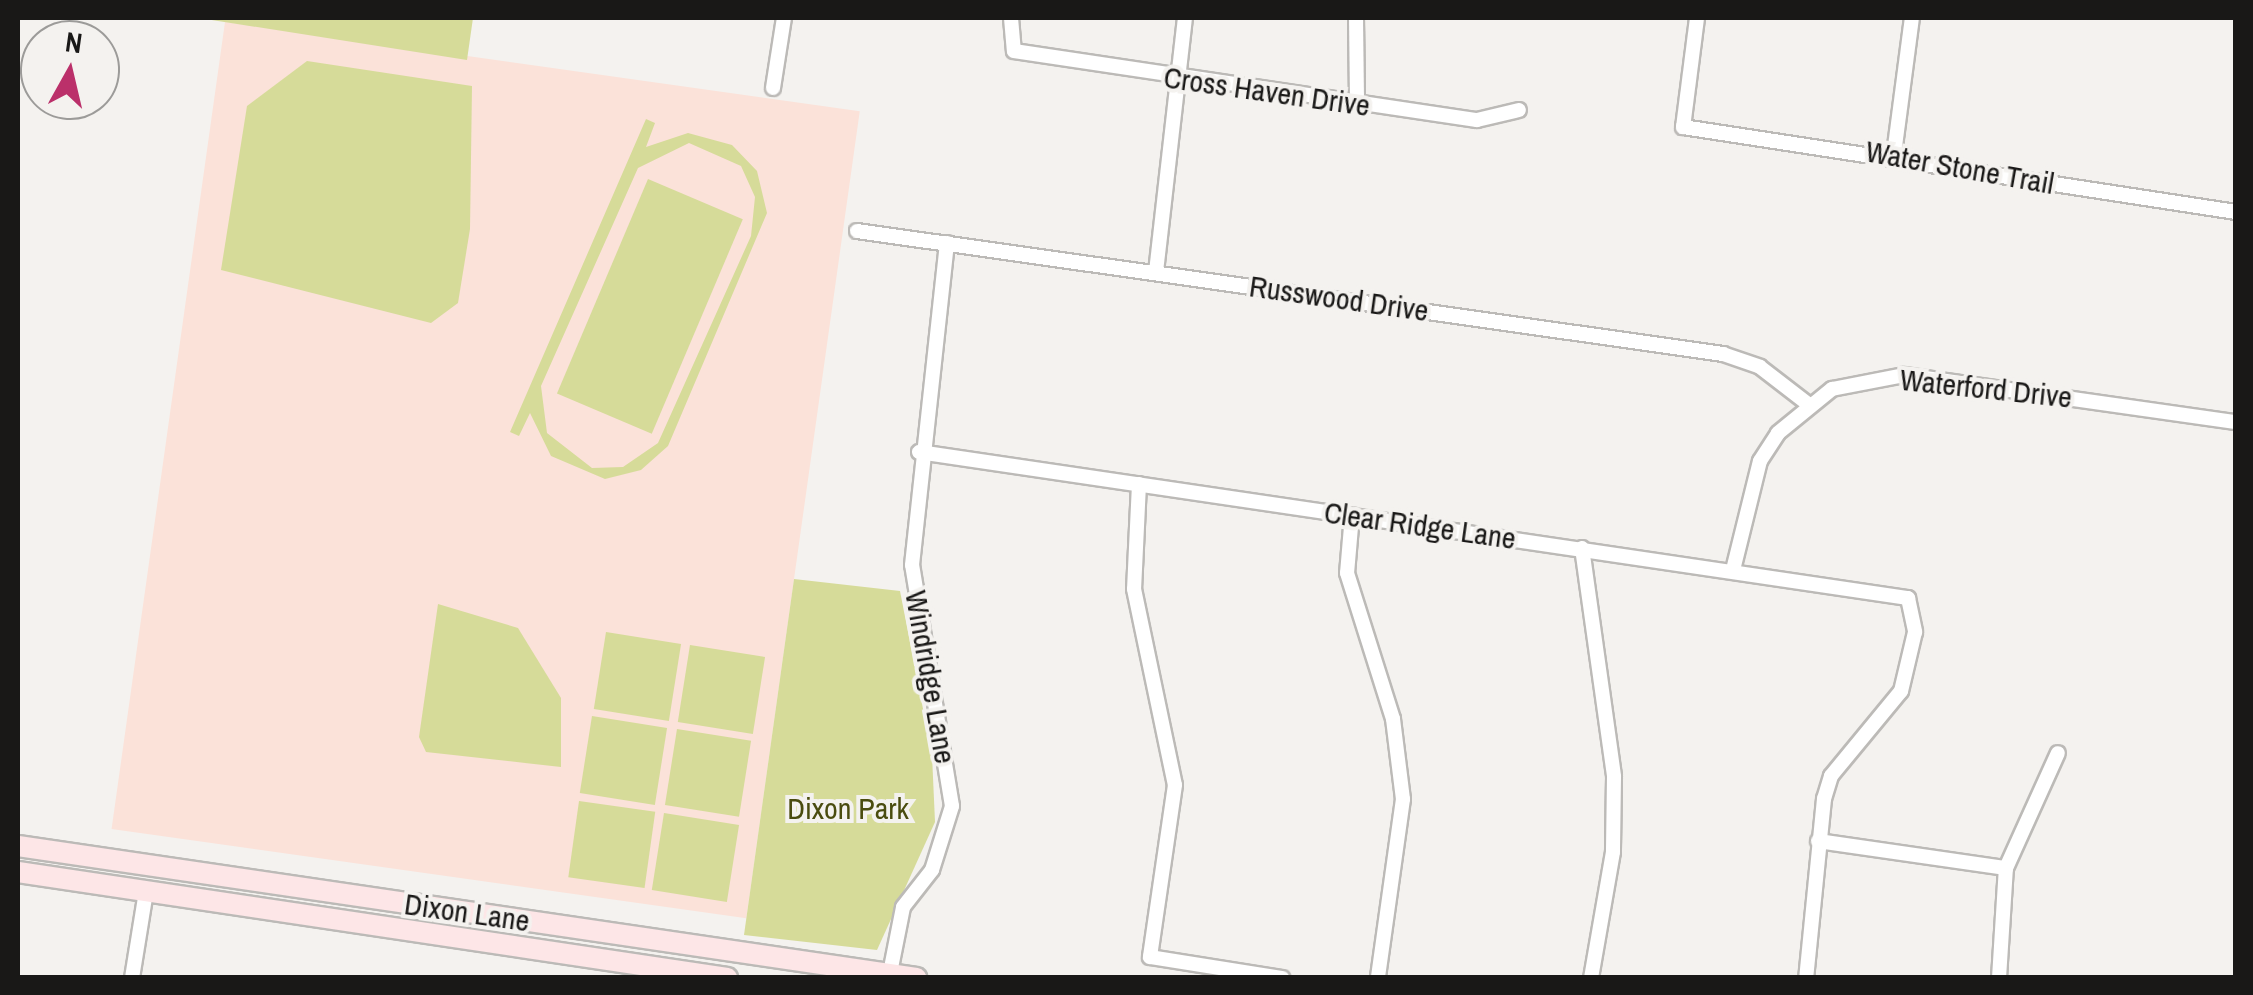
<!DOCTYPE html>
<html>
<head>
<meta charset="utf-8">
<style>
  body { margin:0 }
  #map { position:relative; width:2253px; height:995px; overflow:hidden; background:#f4f2ef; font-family:"Archivo Narrow",sans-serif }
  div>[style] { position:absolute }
  .education>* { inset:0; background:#fbe2d9; transform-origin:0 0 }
  .green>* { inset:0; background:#d6db99; transform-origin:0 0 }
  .roads { filter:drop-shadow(2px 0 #bcbab7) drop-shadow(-2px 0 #bcbab7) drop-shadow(0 2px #bcbab7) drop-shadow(0 -2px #bcbab7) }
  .street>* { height:14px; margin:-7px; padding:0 7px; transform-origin:7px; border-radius:7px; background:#fff }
  .secondary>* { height:20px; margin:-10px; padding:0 10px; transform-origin:10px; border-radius:10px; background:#fde6e7 }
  span { translate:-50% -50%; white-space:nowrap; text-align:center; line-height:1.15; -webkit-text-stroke:8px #f4f2ef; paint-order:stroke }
  .street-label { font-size:30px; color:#191817 }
  .park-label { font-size:30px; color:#4a4c0f }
  .frame { position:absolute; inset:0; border:20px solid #191817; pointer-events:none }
  .north { position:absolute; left:20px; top:20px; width:100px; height:100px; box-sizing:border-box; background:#f4f2ef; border:2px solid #9c9b99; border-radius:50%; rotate:8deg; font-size:28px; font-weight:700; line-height:40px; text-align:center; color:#191817 }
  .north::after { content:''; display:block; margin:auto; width:35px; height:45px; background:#bb306a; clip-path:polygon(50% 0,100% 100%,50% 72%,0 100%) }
</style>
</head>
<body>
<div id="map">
  <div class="education">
    <div style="left:225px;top:22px;width:641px;height:815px;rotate:8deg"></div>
  </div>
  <div class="green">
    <div style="clip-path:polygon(199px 18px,473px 18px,467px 60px)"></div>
    <div style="clip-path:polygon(307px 61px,472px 86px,470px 229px,458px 303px,431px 323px,221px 270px,247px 106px)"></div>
    <div style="clip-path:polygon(evenodd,646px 119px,655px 123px,646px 147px,688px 133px,732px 145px,757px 171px,767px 213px,668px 446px,641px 470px,605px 479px,551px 456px,530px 413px,519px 436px,510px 432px,646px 119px,689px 143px,741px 166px,755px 197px,751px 236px,658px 443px,623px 467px,592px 468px,547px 433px,541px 386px,638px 168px,689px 143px)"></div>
    <div style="left:648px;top:179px;width:103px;height:233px;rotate:23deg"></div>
    <div style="clip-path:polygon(794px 579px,900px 591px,932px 755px,935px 822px,877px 950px,744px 935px)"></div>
    <div style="clip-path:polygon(438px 604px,518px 628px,561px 698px,561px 767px,426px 752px,419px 737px)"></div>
    <div style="left:606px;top:632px;width:76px;height:78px;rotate:9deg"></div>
    <div style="left:690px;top:645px;width:76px;height:78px;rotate:9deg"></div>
    <div style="left:592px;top:716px;width:76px;height:78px;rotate:9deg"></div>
    <div style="left:677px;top:729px;width:75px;height:77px;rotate:9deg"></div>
    <div style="left:579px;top:801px;width:77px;height:77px;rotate:8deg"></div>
    <div style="left:664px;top:813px;width:76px;height:78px;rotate:9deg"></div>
  </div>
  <div class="roads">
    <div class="street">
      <div style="left:1011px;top:18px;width:33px;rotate:85deg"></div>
      <div style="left:1014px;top:51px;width:468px;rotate:8.5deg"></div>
      <div style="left:1477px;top:120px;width:43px;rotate:-13.4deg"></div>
      <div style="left:1356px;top:18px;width:87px;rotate:89.3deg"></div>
      <div style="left:1697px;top:18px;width:110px;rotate:97.3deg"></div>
      <div style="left:1683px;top:127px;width:559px;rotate:8.74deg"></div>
      <div style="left:773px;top:88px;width:71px;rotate:-81.1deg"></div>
      <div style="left:1894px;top:154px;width:137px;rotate:-82.5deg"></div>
      <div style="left:857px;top:231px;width:875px;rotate:8.08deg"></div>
      <div style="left:1723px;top:354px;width:39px;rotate:19deg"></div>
      <div style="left:1760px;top:367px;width:61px;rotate:37.6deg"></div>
      <div style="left:1156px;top:272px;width:256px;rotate:-83.5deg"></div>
      <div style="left:919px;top:452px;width:1000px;rotate:8.4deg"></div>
      <div style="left:1908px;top:598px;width:35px;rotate:78deg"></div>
      <div style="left:1915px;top:632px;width:61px;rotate:103.3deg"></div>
      <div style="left:1901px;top:691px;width:110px;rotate:129.5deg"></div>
      <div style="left:1831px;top:776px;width:24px;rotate:107deg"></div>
      <div style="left:1824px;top:799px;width:180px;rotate:95.7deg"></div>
      <div style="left:1139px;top:484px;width:105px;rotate:92.7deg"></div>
      <div style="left:1134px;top:589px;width:200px;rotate:78.2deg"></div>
      <div style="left:1175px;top:785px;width:174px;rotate:98.3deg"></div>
      <div style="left:1150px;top:957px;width:134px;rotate:9deg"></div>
      <div style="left:1352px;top:515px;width:58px;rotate:94.9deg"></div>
      <div style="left:1347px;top:573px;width:153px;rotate:72.5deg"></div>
      <div style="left:1393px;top:719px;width:81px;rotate:82.9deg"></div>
      <div style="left:1403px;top:799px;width:181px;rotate:98deg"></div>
      <div style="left:1582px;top:548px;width:231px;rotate:82deg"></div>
      <div style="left:1614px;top:777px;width:75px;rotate:90.8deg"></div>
      <div style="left:1613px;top:852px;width:128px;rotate:99.9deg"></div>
      <div style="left:1733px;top:570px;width:112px;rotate:-76.1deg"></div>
      <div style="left:1760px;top:461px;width:33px;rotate:-57deg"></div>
      <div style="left:1778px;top:433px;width:70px;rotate:-39.2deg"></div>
      <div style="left:1832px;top:389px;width:73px;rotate:-11deg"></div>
      <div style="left:1904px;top:375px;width:335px;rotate:8.1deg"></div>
      <div style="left:1818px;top:841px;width:190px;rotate:8.2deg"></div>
      <div style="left:132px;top:978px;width:87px;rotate:-80.8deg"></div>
      <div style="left:889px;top:978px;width:72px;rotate:-78.8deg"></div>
      <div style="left:903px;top:907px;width:47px;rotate:-51.9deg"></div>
      <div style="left:932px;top:870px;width:67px;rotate:-72.6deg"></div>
      <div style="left:952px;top:806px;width:244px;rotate:-99.4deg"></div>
      <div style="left:912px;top:565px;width:324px;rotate:-83.8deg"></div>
      <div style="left:1999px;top:978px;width:110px;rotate:-86.4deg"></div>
      <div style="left:2006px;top:868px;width:126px;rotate:-65.7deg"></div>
    </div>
    <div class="secondary">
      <div style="left:18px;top:846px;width:908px;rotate:8.36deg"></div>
      <div style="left:18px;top:872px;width:717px;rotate:8.5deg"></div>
    </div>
  </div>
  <div class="street-label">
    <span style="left:1267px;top:91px;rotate:8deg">Cross Haven Drive</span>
    <span style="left:1960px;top:167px;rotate:10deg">Water Stone Trail</span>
    <span style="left:1339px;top:298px;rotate:8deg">Russwood Drive</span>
    <span style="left:1986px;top:388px;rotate:6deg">Waterford Drive</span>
    <span style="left:1420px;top:525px;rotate:8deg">Clear Ridge Lane</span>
    <span style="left:931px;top:677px;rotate:80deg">Windridge Lane</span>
    <span style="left:467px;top:912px;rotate:8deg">Dixon Lane</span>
  </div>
  <div class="park-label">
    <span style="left:848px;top:808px">Dixon Park</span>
  </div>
  <div class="frame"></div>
  <div class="north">N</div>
</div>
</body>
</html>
